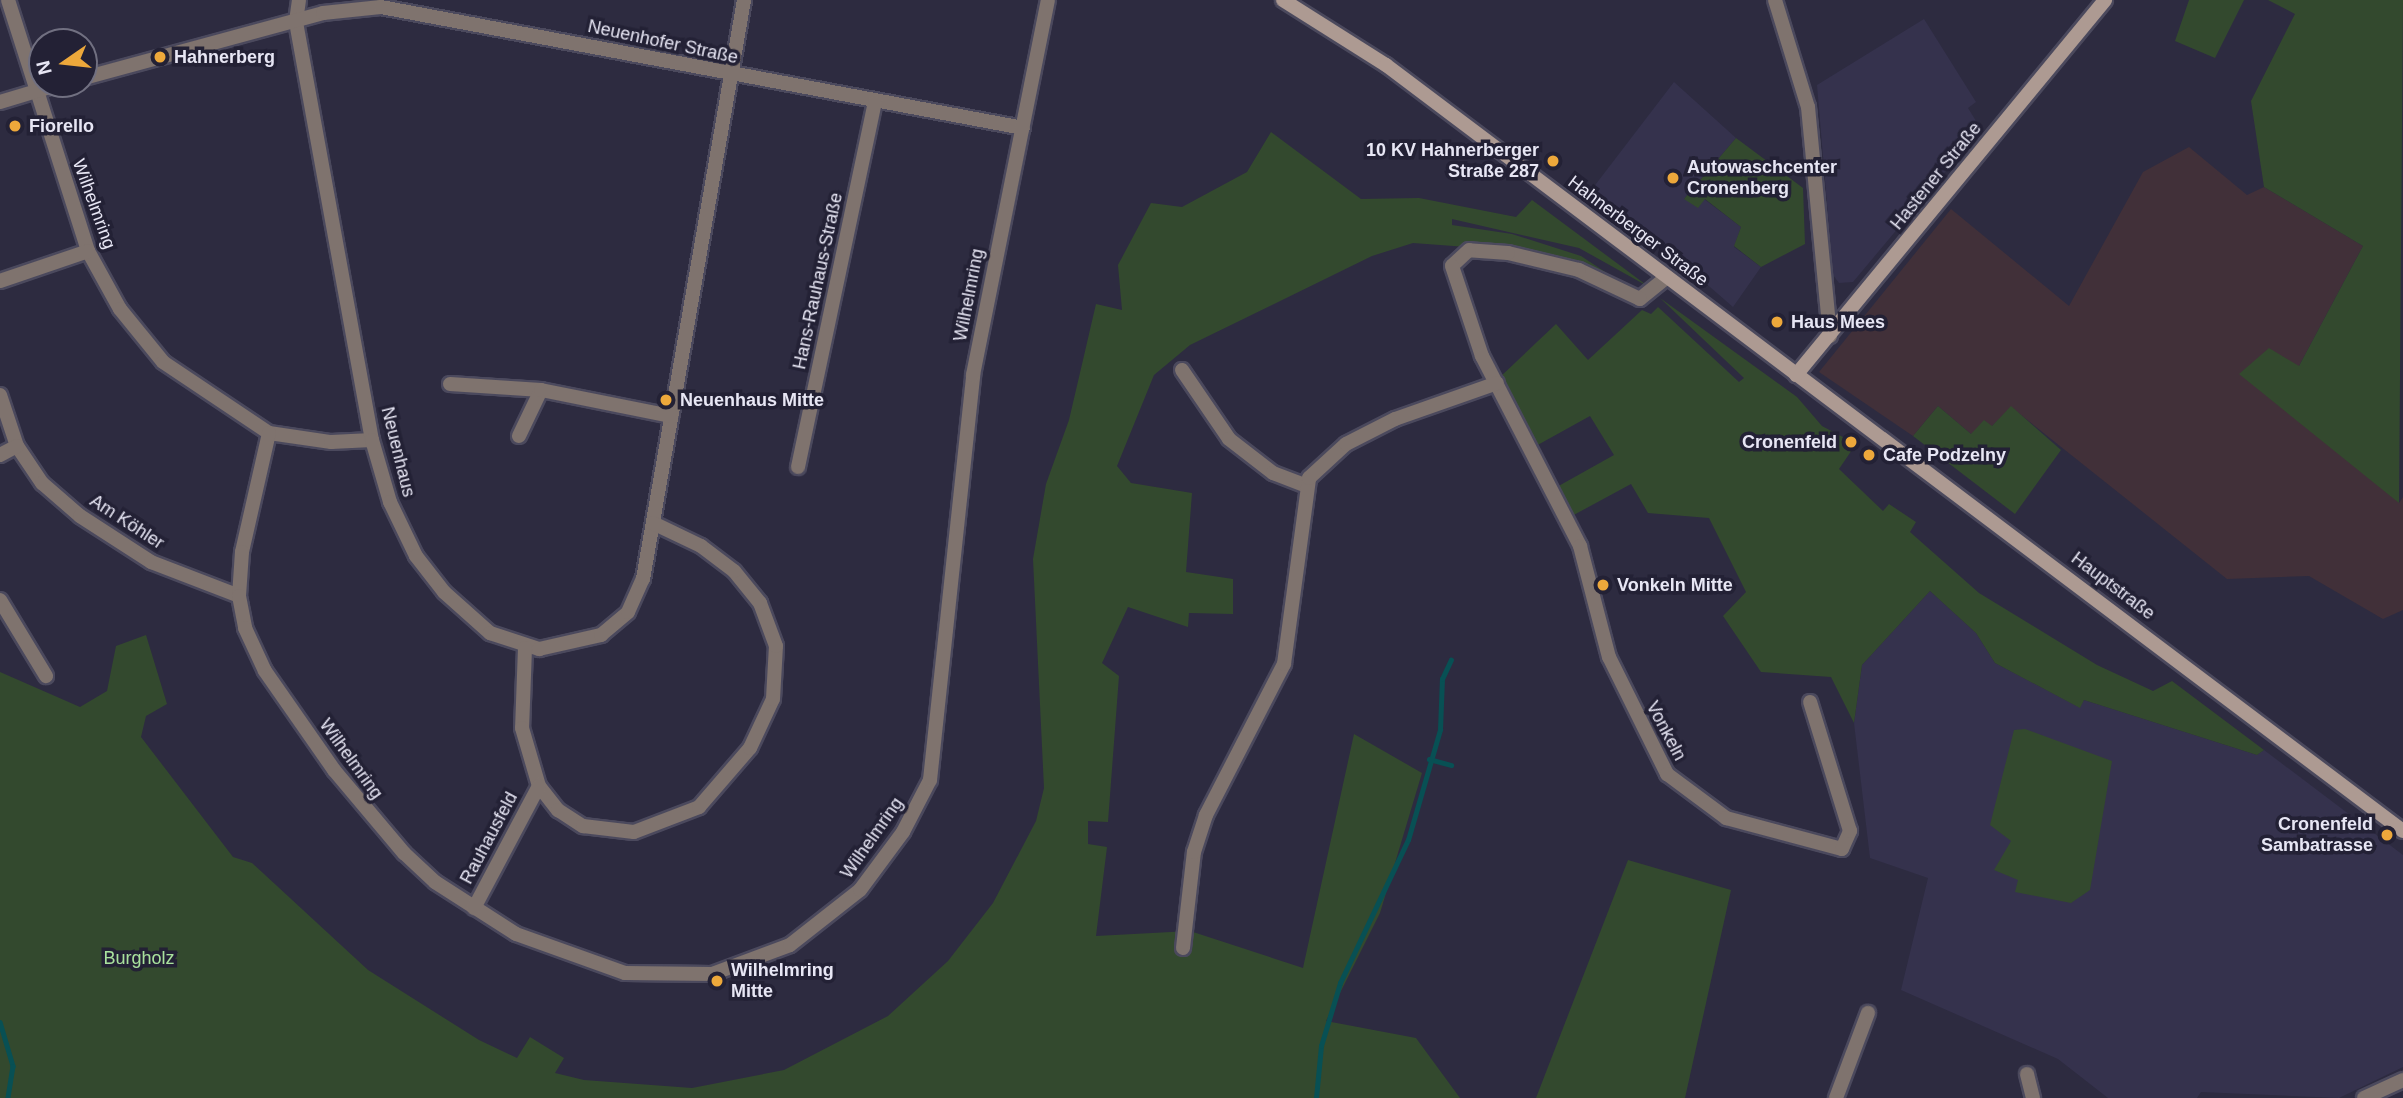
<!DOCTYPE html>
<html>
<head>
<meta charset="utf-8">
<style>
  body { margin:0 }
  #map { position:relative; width:2403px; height:1098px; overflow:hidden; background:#2d2b40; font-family:Helvetica,sans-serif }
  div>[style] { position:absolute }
  .built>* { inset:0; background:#35324d }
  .industrial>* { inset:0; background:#413039 }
  .green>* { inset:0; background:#33492e }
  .stream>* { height:4.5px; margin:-2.25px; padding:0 2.25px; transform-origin:2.25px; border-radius:2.25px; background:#085054 }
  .roads { filter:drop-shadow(2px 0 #4b495d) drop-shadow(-2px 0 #4b495d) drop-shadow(0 2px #4b495d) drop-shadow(0 -2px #4b495d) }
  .minor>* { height:14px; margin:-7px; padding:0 7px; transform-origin:7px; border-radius:7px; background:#7f736e }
  .secondary>* { height:14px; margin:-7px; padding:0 7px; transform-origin:7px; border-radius:7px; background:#ad9a92 }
  .dots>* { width:19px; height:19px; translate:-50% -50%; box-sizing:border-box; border:4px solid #232135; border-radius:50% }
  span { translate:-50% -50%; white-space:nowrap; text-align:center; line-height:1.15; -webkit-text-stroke:7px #232135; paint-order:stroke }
  .street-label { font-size:18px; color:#e7e6f4 }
  .poi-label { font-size:18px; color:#e7e6f4; font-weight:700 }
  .left { translate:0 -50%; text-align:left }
  .right { translate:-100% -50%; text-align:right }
  .park-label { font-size:18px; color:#a9e29d }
  .north { position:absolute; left:28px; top:28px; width:70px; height:70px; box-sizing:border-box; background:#232135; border:2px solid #717081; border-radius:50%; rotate:256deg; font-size:19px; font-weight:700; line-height:28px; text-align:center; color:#e7e6f4 }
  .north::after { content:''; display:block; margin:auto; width:24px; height:32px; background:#eda83b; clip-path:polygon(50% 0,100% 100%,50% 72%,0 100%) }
</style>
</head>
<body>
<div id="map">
  <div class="built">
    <div style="clip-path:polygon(1924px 19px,1976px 102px,1968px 108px,1981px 129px,1853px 282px,1839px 283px,1833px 275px,1817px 85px)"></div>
    <div style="clip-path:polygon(1674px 82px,1736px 138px,1684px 199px,1704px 199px,1741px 227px,1734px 247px,1761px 267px,1733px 307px,1664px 247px,1646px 242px,1586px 197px)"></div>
    <div style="clip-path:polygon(1930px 591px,1976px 633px,1995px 663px,2079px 707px,2084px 700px,2257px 755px,2264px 750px,2403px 855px,2403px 1067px,2339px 1098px,2201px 1092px,2197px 1098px,2108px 1098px,2058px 1059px,1901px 990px,1928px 878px,1870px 858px,1854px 723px,1862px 665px)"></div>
  </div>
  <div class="industrial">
    <div style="clip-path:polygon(2189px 147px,2247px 195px,2264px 187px,2363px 246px,2299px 366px,2399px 503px,2403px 497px,2403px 610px,2383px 619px,2309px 576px,2227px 579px,2011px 407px,1992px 426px,1971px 434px,1938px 406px,1913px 436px,1819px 372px,1951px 209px,2069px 306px,2143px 172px)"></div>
  </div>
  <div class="green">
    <div style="clip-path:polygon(2189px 0,2244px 0,2215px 58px,2175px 41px)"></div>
    <div style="clip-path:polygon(2268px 0,2403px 0,2399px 503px,2239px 374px,2269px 348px,2299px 366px,2363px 246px,2264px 187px,2251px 101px,2295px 14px)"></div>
    <div style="clip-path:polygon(1271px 132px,1361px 199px,1419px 198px,1516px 217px,1532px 200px,1649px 287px,1579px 248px,1452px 219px,1452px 225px,1512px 234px,1581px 256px,1637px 293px,1588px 270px,1467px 247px,1413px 243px,1372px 256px,1190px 345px,1154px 375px,1117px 466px,1131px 483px,1192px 493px,1186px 572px,1233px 579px,1233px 614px,1189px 613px,1188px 627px,1128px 607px,1102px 663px,1119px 676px,1108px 822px,1088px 821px,1088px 844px,1107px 847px,1096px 936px,1190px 931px,1303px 968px,1354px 734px,1422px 773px,1380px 913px,1326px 1021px,1416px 1038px,1460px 1098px,0 1098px,0 672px,80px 707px,107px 691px,116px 646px,146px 635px,167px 704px,146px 716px,141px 737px,233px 857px,252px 863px,368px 970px,479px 1040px,517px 1058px,530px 1037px,564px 1058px,555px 1073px,584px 1080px,692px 1088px,784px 1070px,888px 1016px,948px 961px,993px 903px,1036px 821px,1044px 788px,1033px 559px,1046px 484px,1069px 420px,1096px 304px,1122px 310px,1118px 265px,1151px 203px,1182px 207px,1247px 172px)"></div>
    <div style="clip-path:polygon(1736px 138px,1803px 188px,1805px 244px,1761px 267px,1734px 246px,1741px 227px,1705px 199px,1698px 208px,1684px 199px)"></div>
    <div style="clip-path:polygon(1660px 298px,1797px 397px,1822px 426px,1856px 444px,1839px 469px,1883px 511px,1889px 504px,1916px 522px,1910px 532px,1979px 593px,2097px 665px,2153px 691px,2172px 681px,2264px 750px,2257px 755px,2084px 700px,2080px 708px,1995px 663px,1976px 633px,1930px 591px,1862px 665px,1854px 723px,1831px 677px,1761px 672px,1723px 616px,1746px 592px,1709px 518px,1648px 513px,1631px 484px,1570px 517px,1555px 488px,1614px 455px,1590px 416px,1534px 447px,1499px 378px,1556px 324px,1588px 360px,1642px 310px,1651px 314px,1658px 307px,1739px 382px,1744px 378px)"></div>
    <div style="clip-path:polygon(1938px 406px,1971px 434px,1984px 420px,1992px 426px,2011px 406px,2061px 450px,2015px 514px,1913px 436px)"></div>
    <div style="clip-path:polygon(2025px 729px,2112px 761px,2090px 890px,2071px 903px,2015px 892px,2018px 880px,1994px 870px,2011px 841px,1990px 825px,2014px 730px)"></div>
    <div style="clip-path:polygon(1628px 860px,1731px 890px,1685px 1098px,1536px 1098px)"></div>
  </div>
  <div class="stream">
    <div style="left:1429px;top:759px;width:23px;rotate:15deg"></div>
    <div style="left:0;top:1022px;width:46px;rotate:73.5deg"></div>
    <div style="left:13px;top:1066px;width:32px;rotate:99deg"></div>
    <div style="left:1316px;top:1098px;width:52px;rotate:-84.5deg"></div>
    <div style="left:1321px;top:1046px;width:66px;rotate:-73.2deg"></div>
    <div style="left:1340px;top:983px;width:158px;rotate:-64.6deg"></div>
    <div style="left:1408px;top:840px;width:115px;rotate:-73.8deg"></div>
    <div style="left:1440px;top:730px;width:51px;rotate:-87.8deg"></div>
    <div style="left:1442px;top:679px;width:21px;rotate:-65deg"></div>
  </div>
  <div class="roads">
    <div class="minor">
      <div style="left:8px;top:0;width:263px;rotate:72.3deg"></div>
      <div style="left:88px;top:251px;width:66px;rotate:61.1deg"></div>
      <div style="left:120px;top:309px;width:68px;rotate:50.9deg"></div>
      <div style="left:163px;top:362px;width:128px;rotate:33.8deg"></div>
      <div style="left:269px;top:433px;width:63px;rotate:8.3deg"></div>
      <div style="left:331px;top:442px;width:41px;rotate:-2.8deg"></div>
      <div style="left:299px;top:0;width:22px;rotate:98deg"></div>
      <div style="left:296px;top:22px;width:425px;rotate:79.7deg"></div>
      <div style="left:372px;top:440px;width:65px;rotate:73.8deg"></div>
      <div style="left:390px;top:502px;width:60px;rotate:64.3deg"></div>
      <div style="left:416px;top:556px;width:46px;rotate:52.1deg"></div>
      <div style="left:444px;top:592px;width:62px;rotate:41.7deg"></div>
      <div style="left:490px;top:633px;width:52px;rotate:18.1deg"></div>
      <div style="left:539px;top:649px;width:64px;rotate:-12.7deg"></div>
      <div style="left:601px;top:635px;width:35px;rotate:-40deg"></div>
      <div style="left:628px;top:612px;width:36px;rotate:-66deg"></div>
      <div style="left:643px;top:579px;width:588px;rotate:-80.1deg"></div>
      <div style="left:1775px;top:0;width:112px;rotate:72.9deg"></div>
      <div style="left:1808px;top:107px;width:230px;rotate:84.5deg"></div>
      <div style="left:84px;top:78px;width:248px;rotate:-15.2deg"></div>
      <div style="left:323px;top:13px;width:58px;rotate:-5.9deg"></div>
      <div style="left:381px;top:7px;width:653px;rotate:10.67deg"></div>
      <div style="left:0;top:102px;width:63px;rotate:-16.7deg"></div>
      <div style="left:1667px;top:277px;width:35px;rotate:141deg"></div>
      <div style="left:1640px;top:299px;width:68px;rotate:-154.6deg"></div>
      <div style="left:1579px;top:270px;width:73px;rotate:-166.5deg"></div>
      <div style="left:1508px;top:253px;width:39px;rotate:-176deg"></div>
      <div style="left:1469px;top:250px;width:23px;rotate:137deg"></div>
      <div style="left:1452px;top:266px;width:95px;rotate:71.6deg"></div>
      <div style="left:1482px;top:356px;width:214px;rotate:62.7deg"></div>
      <div style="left:1580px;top:546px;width:115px;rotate:75.4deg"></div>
      <div style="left:1609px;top:657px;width:131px;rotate:63.6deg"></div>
      <div style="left:1667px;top:774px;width:74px;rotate:36.7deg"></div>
      <div style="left:1726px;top:818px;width:120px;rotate:15deg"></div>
      <div style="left:1842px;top:849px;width:20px;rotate:-66deg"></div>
      <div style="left:1850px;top:831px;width:135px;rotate:-107.2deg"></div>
      <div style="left:0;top:281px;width:93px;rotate:-18.8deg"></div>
      <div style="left:1182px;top:370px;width:83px;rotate:55.7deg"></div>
      <div style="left:1229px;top:439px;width:56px;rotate:37.7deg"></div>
      <div style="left:1273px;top:473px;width:36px;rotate:21deg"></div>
      <div style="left:450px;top:384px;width:91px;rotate:3.8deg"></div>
      <div style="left:541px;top:390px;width:51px;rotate:115.6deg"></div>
      <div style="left:541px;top:390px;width:133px;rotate:11.3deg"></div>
      <div style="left:0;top:395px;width:54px;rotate:71.6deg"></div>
      <div style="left:17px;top:446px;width:45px;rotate:56deg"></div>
      <div style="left:42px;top:483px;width:50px;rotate:41deg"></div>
      <div style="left:80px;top:516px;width:85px;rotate:32.9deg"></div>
      <div style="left:151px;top:562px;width:94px;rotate:21.1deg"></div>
      <div style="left:269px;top:433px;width:122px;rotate:102.8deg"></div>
      <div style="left:242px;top:552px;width:44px;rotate:93.9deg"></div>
      <div style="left:239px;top:596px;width:33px;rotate:79deg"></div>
      <div style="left:245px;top:628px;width:47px;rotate:65.1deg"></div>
      <div style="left:265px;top:671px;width:121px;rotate:55.1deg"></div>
      <div style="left:334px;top:770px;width:109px;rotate:49.9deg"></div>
      <div style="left:404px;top:853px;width:42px;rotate:43.1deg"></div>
      <div style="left:435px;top:882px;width:96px;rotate:32.7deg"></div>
      <div style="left:516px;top:934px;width:116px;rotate:19.7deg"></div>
      <div style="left:625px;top:973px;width:87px;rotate:0.7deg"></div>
      <div style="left:712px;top:974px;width:83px;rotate:-20.4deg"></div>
      <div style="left:790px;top:945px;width:89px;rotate:-38.2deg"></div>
      <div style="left:860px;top:890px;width:72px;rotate:-53.4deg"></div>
      <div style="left:903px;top:832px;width:59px;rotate:-62.6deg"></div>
      <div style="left:930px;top:780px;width:407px;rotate:-83.9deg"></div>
      <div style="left:973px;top:375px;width:382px;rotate:-78.7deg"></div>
      <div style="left:0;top:455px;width:19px;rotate:-28deg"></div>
      <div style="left:798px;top:467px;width:372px;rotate:-78.1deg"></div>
      <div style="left:0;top:600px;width:89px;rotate:58.8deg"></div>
      <div style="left:525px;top:648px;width:80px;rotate:92.1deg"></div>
      <div style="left:522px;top:728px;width:60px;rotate:73.7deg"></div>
      <div style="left:539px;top:786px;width:31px;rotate:52deg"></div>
      <div style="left:558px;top:810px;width:30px;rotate:33deg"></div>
      <div style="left:583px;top:826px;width:51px;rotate:6.7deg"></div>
      <div style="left:634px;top:832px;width:70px;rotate:-21deg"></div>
      <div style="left:699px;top:807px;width:78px;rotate:-49.2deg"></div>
      <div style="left:750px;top:748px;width:54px;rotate:-64.9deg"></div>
      <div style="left:773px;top:699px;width:53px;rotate:-86.8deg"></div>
      <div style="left:776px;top:646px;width:46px;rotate:-110.4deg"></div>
      <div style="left:760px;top:603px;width:41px;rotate:-129.1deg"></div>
      <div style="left:734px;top:571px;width:41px;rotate:-142.9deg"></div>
      <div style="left:701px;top:546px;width:53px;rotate:-154.4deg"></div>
      <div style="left:474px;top:908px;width:138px;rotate:-62deg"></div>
      <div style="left:1183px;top:948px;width:97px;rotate:-83.5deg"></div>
      <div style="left:1194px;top:852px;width:39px;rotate:-72deg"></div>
      <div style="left:1206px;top:815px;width:170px;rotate:-62.7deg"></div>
      <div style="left:1284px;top:664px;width:188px;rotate:-82.3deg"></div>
      <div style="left:1309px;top:478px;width:50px;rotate:-42.6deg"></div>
      <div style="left:1346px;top:444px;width:55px;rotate:-27deg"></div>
      <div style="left:1395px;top:419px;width:108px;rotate:-19.4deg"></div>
      <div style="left:2027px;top:1074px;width:25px;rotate:76deg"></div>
      <div style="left:1836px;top:1098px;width:91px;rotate:-69.4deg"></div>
      <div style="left:2364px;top:1098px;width:43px;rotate:-24.8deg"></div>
    </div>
    <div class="secondary">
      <div style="left:1283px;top:0;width:122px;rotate:32.3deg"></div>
      <div style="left:1386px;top:65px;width:1273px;rotate:36.99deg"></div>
      <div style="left:1796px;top:375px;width:486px;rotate:-50.5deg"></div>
    </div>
  </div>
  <div class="dots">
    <div style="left:160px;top:57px;background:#eda83b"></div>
    <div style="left:15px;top:126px;background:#eda83b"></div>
    <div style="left:1553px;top:161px;background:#eda83b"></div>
    <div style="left:1673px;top:178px;background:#eda83b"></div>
    <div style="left:1777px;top:322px;background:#eda83b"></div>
    <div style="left:666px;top:400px;background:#eda83b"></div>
    <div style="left:1851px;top:442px;background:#eda83b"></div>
    <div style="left:1869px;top:455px;background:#eda83b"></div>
    <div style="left:1603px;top:585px;background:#eda83b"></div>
    <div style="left:2387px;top:835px;background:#eda83b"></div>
    <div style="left:717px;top:981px;background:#eda83b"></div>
  </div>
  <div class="street-label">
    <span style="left:663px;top:42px;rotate:12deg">Neuenhofer Straße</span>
    <span style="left:1936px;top:176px;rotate:-51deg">Hastener Straße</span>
    <span style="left:94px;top:204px;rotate:70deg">Wilhelmring</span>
    <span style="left:1638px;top:231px;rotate:37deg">Hahnerberger Straße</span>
    <span style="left:818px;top:281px;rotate:-78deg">Hans-Rauhaus-Straße</span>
    <span style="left:969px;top:295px;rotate:-79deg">Wilhelmring</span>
    <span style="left:398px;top:452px;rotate:76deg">Neuenhaus</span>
    <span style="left:127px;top:522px;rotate:33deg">Am Köhler</span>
    <span style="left:2113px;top:586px;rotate:37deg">Hauptstraße</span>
    <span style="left:1666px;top:731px;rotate:62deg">Vonkeln</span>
    <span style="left:351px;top:759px;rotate:54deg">Wilhelmring</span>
    <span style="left:489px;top:838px;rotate:-62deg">Rauhausfeld</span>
    <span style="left:872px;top:838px;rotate:-55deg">Wilhelmring</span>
  </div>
  <div class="poi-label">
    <span class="left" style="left:174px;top:57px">Hahnerberg</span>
    <span class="left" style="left:29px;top:126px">Fiorello</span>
    <span class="right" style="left:1539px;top:161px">10 KV Hahnerberger<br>Straße 287</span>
    <span class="left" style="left:1687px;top:178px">Autowaschcenter<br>Cronenberg</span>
    <span class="left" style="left:1791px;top:322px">Haus Mees</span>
    <span class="left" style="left:680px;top:400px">Neuenhaus Mitte</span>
    <span class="right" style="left:1837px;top:442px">Cronenfeld</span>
    <span class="left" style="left:1883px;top:455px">Cafe Podzelny</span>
    <span class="left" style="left:1617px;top:585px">Vonkeln Mitte</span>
    <span class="right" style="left:2373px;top:835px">Cronenfeld<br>Sambatrasse</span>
    <span class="left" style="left:731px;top:981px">Wilhelmring<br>Mitte</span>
  </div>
  <div class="park-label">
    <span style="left:139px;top:958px">Burgholz</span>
  </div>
  <div class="north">N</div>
</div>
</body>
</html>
